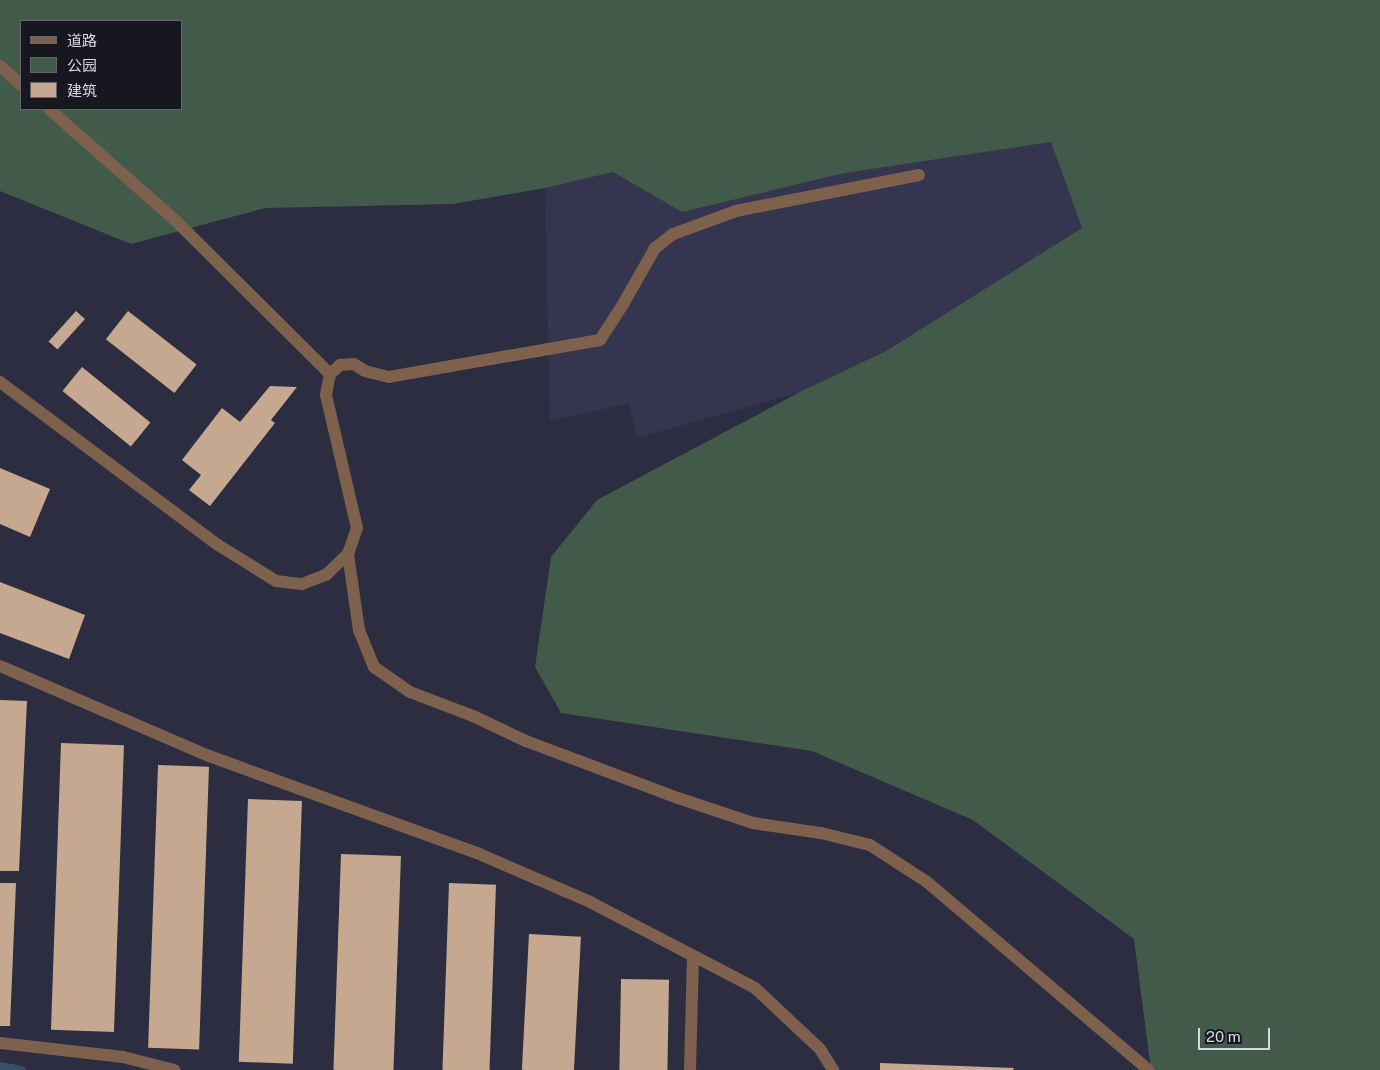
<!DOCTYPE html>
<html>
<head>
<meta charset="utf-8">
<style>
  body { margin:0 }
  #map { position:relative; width:1380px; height:1070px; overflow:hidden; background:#2d2d41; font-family:"Public Sans","Noto Sans SC",sans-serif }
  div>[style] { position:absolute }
  .built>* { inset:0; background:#36354f }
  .green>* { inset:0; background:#425a49 }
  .stream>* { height:8px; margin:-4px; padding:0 4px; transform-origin:4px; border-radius:4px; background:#375067 }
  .building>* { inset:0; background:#c5a88f; transform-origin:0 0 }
  .lane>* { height:12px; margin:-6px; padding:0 6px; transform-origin:6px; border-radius:6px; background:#7e614c }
  .street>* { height:12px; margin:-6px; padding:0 6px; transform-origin:6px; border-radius:6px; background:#7e614c }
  span { translate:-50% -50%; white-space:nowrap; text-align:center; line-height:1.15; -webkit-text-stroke:5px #171720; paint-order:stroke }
  .legend { position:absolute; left:20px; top:20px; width:162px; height:90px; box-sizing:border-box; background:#171720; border:1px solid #64646e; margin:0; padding:6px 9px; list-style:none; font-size:15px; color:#d7d8e4 }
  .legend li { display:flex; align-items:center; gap:10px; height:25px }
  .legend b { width:25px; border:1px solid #64646e }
  .scale { position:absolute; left:1198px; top:1028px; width:72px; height:22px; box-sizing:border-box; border:2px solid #d7d8e4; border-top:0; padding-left:6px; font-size:15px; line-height:18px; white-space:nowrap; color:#d7d8e4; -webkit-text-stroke:4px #171720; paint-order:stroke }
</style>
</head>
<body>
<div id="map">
  <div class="built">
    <div style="clip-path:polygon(1051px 142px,1082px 228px,886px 351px,800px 392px,637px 438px,629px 403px,550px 421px,545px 188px,613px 172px,682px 212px,845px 173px)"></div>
  </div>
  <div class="green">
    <div style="clip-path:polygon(evenodd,0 0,1380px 0,1380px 1070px,1151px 1070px,1134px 939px,973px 820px,812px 751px,561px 713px,535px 667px,551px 557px,597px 500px,800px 392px,886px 351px,1082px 228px,1051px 142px,845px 173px,682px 212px,613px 172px,545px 188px,453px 204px,265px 208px,131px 244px,0 191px,0 0,21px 21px,181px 21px,181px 109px,21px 109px,21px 21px)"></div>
  </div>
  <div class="stream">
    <div style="left:0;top:1066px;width:22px;rotate:10deg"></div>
  </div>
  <div class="building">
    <div style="left:76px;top:311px;width:12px;height:41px;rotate:42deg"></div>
    <div style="left:128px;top:311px;width:87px;height:36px;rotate:38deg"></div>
    <div style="left:82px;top:367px;width:88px;height:31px;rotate:39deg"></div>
    <div style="clip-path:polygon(270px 386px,297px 387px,271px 420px,275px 423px,210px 506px,189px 490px,201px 475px,182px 460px,222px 408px,240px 422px)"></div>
    <div style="clip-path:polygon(0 468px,50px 489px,30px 537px,0 524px)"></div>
    <div style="clip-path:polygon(0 582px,85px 615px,69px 659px,0 633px)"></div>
    <div style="clip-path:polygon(0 700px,27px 701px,19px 871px,0 871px)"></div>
    <div style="left:61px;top:743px;width:63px;height:287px;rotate:2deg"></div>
    <div style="left:158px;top:765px;width:51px;height:283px;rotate:2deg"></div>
    <div style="left:248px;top:799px;width:54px;height:263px;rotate:2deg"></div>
    <div style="left:341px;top:854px;width:60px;height:216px;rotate:2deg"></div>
    <div style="clip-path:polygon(0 883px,16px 883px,10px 1026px,0 1026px)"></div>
    <div style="left:449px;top:883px;width:47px;height:187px;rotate:2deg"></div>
    <div style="left:529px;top:934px;width:52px;height:136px;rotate:3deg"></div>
    <div style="left:621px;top:979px;width:48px;height:91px;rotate:1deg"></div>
    <div style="clip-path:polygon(880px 1063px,1014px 1068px,1013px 1070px,880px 1070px)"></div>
  </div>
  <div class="lane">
    <div style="left:0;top:66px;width:28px;rotate:42deg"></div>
    <div style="left:49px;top:109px;width:169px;rotate:41.4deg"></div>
    <div style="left:176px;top:221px;width:217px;rotate:44.8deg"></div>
  </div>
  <div class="street">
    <div style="left:919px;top:175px;width:187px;rotate:168.9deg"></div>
    <div style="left:736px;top:211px;width:67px;rotate:159.9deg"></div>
    <div style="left:673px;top:234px;width:23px;rotate:142deg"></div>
    <div style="left:655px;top:248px;width:67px;rotate:119.6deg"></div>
    <div style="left:622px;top:306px;width:40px;rotate:122.9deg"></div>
    <div style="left:600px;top:340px;width:214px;rotate:170.1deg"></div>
    <div style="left:389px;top:377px;width:25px;rotate:-166deg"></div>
    <div style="left:365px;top:371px;width:13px;rotate:-148deg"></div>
    <div style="left:354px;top:364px;width:14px;rotate:176deg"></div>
    <div style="left:340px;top:365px;width:13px;rotate:138deg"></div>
    <div style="left:330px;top:374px;width:21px;rotate:101deg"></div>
    <div style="left:326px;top:395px;width:137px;rotate:76.9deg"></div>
    <div style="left:357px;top:528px;width:28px;rotate:109deg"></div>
    <div style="left:348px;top:554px;width:77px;rotate:81.8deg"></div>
    <div style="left:359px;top:630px;width:40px;rotate:68deg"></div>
    <div style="left:374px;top:667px;width:44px;rotate:34.8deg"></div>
    <div style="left:410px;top:692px;width:67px;rotate:20.9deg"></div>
    <div style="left:473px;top:716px;width:59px;rotate:25.3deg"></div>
    <div style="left:526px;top:741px;width:162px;rotate:20.6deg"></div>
    <div style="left:678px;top:798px;width:79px;rotate:18.4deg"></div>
    <div style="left:753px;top:823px;width:69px;rotate:8.4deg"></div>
    <div style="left:821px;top:833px;width:50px;rotate:13.8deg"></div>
    <div style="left:870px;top:845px;width:68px;rotate:33deg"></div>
    <div style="left:927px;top:882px;width:291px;rotate:40.3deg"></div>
    <div style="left:0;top:382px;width:272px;rotate:36.8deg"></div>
    <div style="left:218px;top:545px;width:68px;rotate:31.8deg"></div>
    <div style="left:276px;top:581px;width:26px;rotate:7deg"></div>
    <div style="left:302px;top:584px;width:26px;rotate:-21deg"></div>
    <div style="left:326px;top:575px;width:30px;rotate:-44deg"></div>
    <div style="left:0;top:666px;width:228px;rotate:23.3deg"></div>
    <div style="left:209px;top:756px;width:285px;rotate:19.9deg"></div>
    <div style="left:477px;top:853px;width:123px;rotate:23.4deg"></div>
    <div style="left:590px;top:902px;width:186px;rotate:27.5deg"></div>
    <div style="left:755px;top:988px;width:89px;rotate:43.2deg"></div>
    <div style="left:820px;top:1049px;width:25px;rotate:58deg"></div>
    <div style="left:0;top:1043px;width:124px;rotate:6.5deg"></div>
    <div style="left:123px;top:1057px;width:53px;rotate:14.3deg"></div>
    <div style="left:690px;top:1070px;width:114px;rotate:-88.5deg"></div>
  </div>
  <ul class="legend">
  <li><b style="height:6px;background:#7e614c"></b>道路</li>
  <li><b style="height:14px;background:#425a49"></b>公园</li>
  <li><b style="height:14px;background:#c5a88f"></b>建筑</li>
  </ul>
  <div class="scale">20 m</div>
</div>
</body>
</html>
